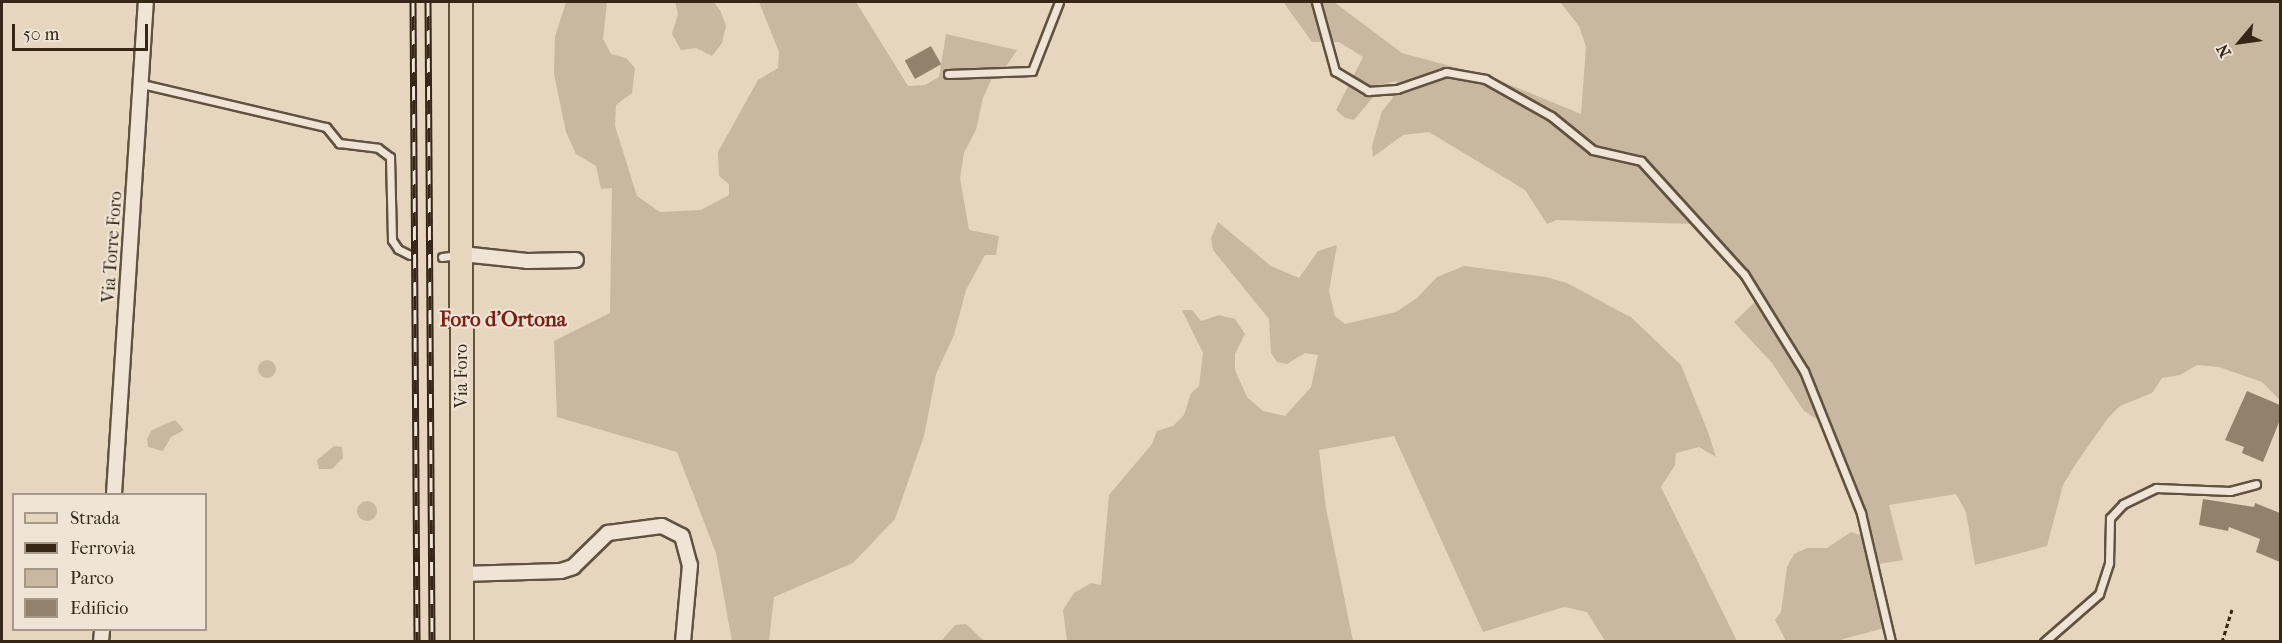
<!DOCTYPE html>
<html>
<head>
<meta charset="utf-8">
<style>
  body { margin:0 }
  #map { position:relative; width:2282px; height:643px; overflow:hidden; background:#e6d6bf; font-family:"IM FELL French Canon",serif }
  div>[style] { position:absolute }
  .green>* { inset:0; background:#c8b8a2 }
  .round { border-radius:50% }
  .building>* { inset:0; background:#91826e; transform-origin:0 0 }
  .path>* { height:3px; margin-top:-1.5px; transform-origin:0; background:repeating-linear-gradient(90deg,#352616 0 4.5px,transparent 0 7.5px) }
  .roads { filter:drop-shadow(2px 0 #615240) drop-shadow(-2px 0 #615240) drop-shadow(0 2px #615240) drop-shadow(0 -2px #615240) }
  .service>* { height:7px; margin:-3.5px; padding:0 3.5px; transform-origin:3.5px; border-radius:3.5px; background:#efe4d5 }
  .minor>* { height:14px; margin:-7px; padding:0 7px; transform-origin:7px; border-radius:7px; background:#efe4d5 }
  .primary>* { height:22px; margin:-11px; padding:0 11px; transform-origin:11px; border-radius:11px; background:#e6d6bf }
  .rail>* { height:7px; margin-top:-3.5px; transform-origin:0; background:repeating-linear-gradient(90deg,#efe4d5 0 14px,#352616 0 28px); box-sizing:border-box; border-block:2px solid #352616 }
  span { translate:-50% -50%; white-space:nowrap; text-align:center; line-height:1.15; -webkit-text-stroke:4.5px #efe4d5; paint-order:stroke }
  .street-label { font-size:18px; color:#352616 }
  .quarter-label { font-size:21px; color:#7a1f14; font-weight:700 }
  .frame { position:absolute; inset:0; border:3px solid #352616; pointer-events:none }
  .legend { position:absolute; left:12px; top:493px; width:195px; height:138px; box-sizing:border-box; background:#efe4d5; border:2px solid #a59889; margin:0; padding:8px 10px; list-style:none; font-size:18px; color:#352616 }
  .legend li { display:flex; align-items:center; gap:12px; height:30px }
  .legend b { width:30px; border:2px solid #a59889 }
  .north { position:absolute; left:2210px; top:12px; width:60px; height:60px; -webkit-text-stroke:4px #efe4d5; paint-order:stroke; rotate:241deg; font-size:16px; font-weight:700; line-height:24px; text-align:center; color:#352616 }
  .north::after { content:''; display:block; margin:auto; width:21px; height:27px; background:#352616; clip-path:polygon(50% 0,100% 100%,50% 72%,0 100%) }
  .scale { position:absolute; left:12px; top:24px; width:136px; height:27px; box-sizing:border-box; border:3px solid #352616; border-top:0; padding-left:8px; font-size:18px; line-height:21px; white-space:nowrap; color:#352616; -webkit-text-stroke:4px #efe4d5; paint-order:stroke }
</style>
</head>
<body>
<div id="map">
  <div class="green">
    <div style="clip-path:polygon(566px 2px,607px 2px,603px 39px,611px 54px,626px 58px,635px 68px,632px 93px,616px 105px,615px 126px,637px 196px,660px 212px,701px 210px,729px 195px,729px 184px,719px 176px,718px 152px,758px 80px,778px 68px,779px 52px,759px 2px,856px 2px,908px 86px,925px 85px,939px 77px,946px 34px,1017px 50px,1005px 68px,1023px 68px,1022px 76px,992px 78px,983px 98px,976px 130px,964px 153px,960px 178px,969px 230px,999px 236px,996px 255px,985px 255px,966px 290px,954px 335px,936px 374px,924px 436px,895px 519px,853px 563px,774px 597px,769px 641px,732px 641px,716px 553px,677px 452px,557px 417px,554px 341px,610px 313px,612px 188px,601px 189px,596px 166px,576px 154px,566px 132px,554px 74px,555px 37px)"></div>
    <div style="clip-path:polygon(675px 2px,714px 2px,721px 12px,726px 26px,722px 43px,712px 56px,696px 48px,681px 50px,672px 34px,678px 14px)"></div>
    <div style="clip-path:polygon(1334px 2px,1402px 53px,1491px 77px,1581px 114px,1586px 47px,1579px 26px,1560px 2px,2280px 2px,2280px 400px,2262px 382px,2219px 367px,2197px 365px,2180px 375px,2162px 378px,2152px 393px,2120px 406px,2108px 418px,2077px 462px,2063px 485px,2047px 546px,1975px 565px,1966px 512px,1956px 494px,1889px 505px,1903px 560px,1879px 564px,1892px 626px,1836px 641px,1786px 641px,1775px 620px,1781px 612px,1787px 567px,1794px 554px,1807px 548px,1827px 548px,1851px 532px,1867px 537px,1869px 528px,1821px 422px,1804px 411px,1772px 363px,1734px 322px,1755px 302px,1744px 283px,1691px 224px,1557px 220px,1547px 224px,1525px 190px,1429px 132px,1403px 135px,1373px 157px,1372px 146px,1382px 111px,1392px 99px,1397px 81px,1384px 84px,1354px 120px,1345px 118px,1336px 110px,1363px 57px,1339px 42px,1312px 42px,1284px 3px)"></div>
    <div style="clip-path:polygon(1218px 222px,1271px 266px,1299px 278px,1318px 251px,1337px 245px,1329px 291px,1335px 316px,1345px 324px,1396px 312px,1417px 298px,1437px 277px,1464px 266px,1546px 277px,1567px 283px,1632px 318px,1681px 365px,1708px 432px,1716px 457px,1699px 447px,1676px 453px,1675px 465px,1661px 487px,1737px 641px,1605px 641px,1587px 612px,1564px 607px,1483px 632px,1394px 436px,1319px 450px,1326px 508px,1353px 641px,1067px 641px,1063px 610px,1074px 593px,1091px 583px,1101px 585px,1109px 495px,1152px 444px,1157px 431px,1173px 426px,1184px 415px,1191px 393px,1199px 386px,1203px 353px,1182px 310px,1192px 310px,1201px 321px,1219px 315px,1235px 319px,1245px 334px,1235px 354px,1235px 370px,1247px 397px,1263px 411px,1285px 416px,1311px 387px,1318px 355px,1305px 353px,1287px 364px,1277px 362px,1271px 353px,1269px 319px,1213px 250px,1211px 238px)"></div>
    <div class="round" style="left:258px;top:360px;width:18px;height:18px"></div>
    <div style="clip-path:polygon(175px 420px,184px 430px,171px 437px,163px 451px,148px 447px,147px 439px,152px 430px)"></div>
    <div style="clip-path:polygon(334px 446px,342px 447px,343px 458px,332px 469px,319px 469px,317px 460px)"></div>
    <div class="round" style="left:357px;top:501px;width:20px;height:20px"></div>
    <div style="clip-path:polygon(966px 624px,984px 641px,941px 641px,955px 625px)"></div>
  </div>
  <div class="building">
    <div style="left:931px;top:46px;width:21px;height:30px;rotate:61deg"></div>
    <div style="clip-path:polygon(2247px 391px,2280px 405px,2280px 420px,2263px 462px,2242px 453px,2244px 447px,2225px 440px)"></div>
    <div style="clip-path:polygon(2203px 499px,2254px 507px,2255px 503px,2280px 513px,2280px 562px,2256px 552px,2260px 539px,2229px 527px,2228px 531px,2199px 525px)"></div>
  </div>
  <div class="path">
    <div style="left:2222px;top:642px;width:34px;rotate:-73deg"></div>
  </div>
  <div class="roads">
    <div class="service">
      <div style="left:1316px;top:2px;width:72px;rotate:74.6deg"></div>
      <div style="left:1335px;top:71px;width:39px;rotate:31deg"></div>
      <div style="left:1368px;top:91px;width:29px;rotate:-4deg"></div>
      <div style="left:1397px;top:89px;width:52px;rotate:-19.1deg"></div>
      <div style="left:1446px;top:72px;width:40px;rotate:10deg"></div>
      <div style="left:1485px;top:79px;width:76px;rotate:29.3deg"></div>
      <div style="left:1551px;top:116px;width:54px;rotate:39deg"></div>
      <div style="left:1593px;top:150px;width:49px;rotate:12.9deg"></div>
      <div style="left:1641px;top:161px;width:153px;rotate:47.7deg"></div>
      <div style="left:1744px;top:274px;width:114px;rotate:58.3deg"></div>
      <div style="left:1804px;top:371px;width:153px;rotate:68.1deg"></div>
      <div style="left:1861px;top:513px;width:132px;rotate:76.9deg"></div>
      <div style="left:948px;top:74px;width:84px;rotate:-2deg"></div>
      <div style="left:1032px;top:71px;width:74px;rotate:-68.6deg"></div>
      <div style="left:142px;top:84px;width:189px;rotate:13.2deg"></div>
      <div style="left:326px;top:127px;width:21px;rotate:51deg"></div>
      <div style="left:339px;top:143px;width:39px;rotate:7deg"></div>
      <div style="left:378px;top:148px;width:15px;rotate:37deg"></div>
      <div style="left:390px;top:157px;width:83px;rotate:88.6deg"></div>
      <div style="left:392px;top:240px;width:11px;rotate:56deg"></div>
      <div style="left:398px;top:249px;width:13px;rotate:27deg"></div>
      <div style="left:442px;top:257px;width:17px;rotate:-7deg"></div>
      <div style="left:2044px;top:642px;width:73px;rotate:-41.1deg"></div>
      <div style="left:2099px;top:594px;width:33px;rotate:-72deg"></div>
      <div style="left:2109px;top:563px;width:45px;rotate:-88.7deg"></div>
      <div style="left:2110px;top:518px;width:19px;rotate:-47deg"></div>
      <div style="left:2123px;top:504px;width:37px;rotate:-26deg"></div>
      <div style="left:2156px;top:488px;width:74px;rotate:2.3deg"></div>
      <div style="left:2230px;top:491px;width:27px;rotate:-15deg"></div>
    </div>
    <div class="minor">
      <div style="left:462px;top:254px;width:65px;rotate:6.1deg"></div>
      <div style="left:527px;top:261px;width:49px;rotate:-1.2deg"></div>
      <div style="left:114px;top:494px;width:493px;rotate:-86.3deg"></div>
      <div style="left:462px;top:574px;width:99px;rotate:-1.7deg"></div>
      <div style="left:561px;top:571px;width:13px;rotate:-18deg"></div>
      <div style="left:573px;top:567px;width:49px;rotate:-44.2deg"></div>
      <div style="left:608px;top:533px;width:54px;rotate:-7.4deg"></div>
      <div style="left:662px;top:526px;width:22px;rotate:27deg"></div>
      <div style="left:682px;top:536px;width:30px;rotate:75deg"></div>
      <div style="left:690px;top:565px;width:77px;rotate:95.2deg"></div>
      <div style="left:101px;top:642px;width:12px;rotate:-85deg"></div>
    </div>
    <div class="primary">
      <div style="left:461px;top:2px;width:640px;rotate:89.91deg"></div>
    </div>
  </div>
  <div class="rail">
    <div style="left:413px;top:2px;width:640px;rotate:89.64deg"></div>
    <div style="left:428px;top:2px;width:640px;rotate:89.64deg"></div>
  </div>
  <div class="street-label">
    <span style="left:113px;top:247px;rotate:-86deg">Via Torre Foro</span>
    <span style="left:462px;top:376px;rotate:-90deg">Via Foro</span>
  </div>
  <div class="quarter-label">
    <span style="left:503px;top:319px">Foro d'Ortona</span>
  </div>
  <div class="frame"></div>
  <ul class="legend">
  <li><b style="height:8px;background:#e6d6bf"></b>Strada</li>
  <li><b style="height:8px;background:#352616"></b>Ferrovia</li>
  <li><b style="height:16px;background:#c8b8a2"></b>Parco</li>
  <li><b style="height:16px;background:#91826e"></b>Edificio</li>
  </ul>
  <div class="north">N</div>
  <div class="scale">50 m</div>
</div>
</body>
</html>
